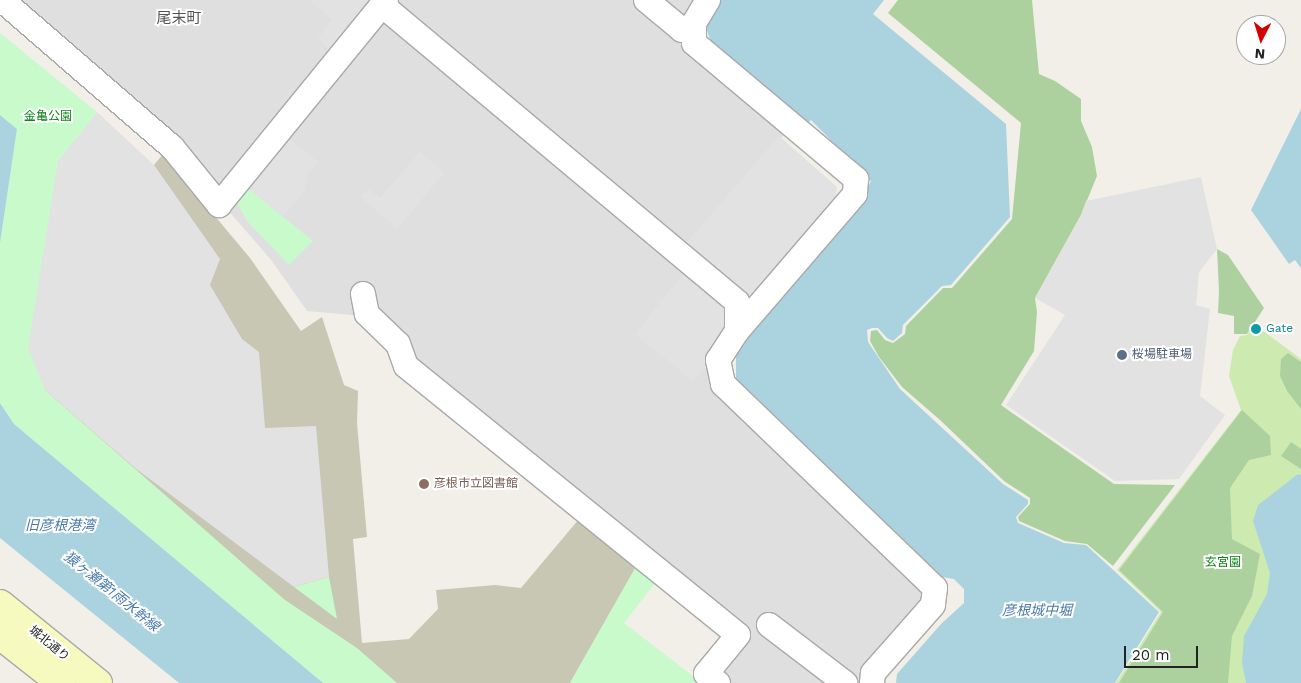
<!DOCTYPE html>
<html>
<head>
<meta charset="utf-8">
<style>
  body { margin:0 }
  #map { position:relative; width:1301px; height:683px; overflow:hidden; background:#f2efe9; font-family:"Work Sans","Noto Sans JP",sans-serif }
  div>[style] { position:absolute }
  .residential>* { inset:0; background:#e0dfdf }
  .construction>* { inset:0; background:#c7c7b4 }
  .grass>* { inset:0; background:#cdebb0 }
  .forest>* { inset:0; background:#add19e }
  .park>* { inset:0; background:#c8facc }
  .parking>* { inset:0; background:#e2e2e2 }
  .water>* { inset:0; background:#aad3df }
  .roads { filter:drop-shadow(1px 0 #a9a9a9) drop-shadow(-1px 0 #a9a9a9) drop-shadow(0 1px #a9a9a9) drop-shadow(0 -1px #a9a9a9) }
  .street>* { height:24px; margin:-12px; padding:0 12px; transform-origin:12px; border-radius:12px; background:#fff }
  .secondary>* { height:28px; margin:-14px; padding:0 14px; transform-origin:14px; border-radius:14px; background:#f7fabf }
  .dots>* { width:14px; height:14px; translate:-50% -50%; box-sizing:border-box; border:2px solid #fff; border-radius:50% }
  span { translate:-50% -50%; white-space:nowrap; text-align:center; line-height:1.15; -webkit-text-stroke:4px #fff; paint-order:stroke }
  .park-label { font-size:12px; color:#0c8416 }
  .culture-label { font-size:12px; color:#0d838f }
  .left { translate:0 -50%; text-align:left }
  .service-label { font-size:12px; color:#4e5e75 }
  .education-label { font-size:12px; color:#785e54 }
  .street-label { font-size:12px; color:#222 }
  .water-label { font-size:14px; color:#4a7aab; font-style:italic }
  .quarter-label { font-size:15px; color:#555 }
  .north { position:absolute; left:1236px; top:15px; width:50px; height:50px; box-sizing:border-box; background:#fff; border:1px solid #a7a7a7; border-radius:50%; rotate:185deg; font-size:14px; font-weight:700; line-height:20px; text-align:center; color:#222 }
  .north::after { content:''; display:block; margin:auto; width:18px; height:22px; background:#d40000; clip-path:polygon(50% 0,100% 100%,50% 72%,0 100%) }
  .scale { position:absolute; left:1124px; top:646px; width:74px; height:22px; box-sizing:border-box; border:2px solid #222; border-top:0; padding-left:6px; font-size:15px; line-height:18px; white-space:nowrap; color:#222; -webkit-text-stroke:4px #fff; paint-order:stroke }
</style>
</head>
<body>
<div id="map">
  <div class="residential">
    <div style="clip-path:polygon(9px 0,703px 0,689px 22px,789px 129px,676px 257px,733px 304px,715px 359px,931px 589px,869px 683px,723px 683px,710px 674px,742px 635px,409px 364px,374px 317px,307px 311px,272px 261px,226px 208px)"></div>
  </div>
  <div class="construction">
    <div style="clip-path:polygon(163px 154px,250px 258px,301px 331px,322px 317px,344px 385px,358px 391px,357px 423px,367px 537px,353px 539px,362px 643px,409px 639px,438px 609px,436px 590px,495px 585px,521px 588px,579px 519px,637px 565px,570px 683px,323px 683px,29px 403px,154px 165px)"></div>
  </div>
  <div class="grass">
    <div style="clip-path:polygon(1254px 324px,1301px 359px,1301px 683px,1116px 683px,1161px 612px,1117px 570px,1241px 410px,1229px 376px,1233px 350px,1240px 336px,1247px 335px)"></div>
  </div>
  <div class="forest">
    <div style="clip-path:polygon(898px 0,1032px 0,1039px 74px,1055px 81px,1081px 99px,1081px 121px,1092px 147px,1097px 176px,1081px 215px,1035px 298px,1037px 312px,1034px 351px,1001px 405px,1114px 484px,1175px 485px,1113px 566px,1087px 544px,1065px 541px,1019px 521px,1018px 517px,1030px 504px,1030px 498px,1004px 481px,940px 420px,902px 387px,879px 357px,870px 341px,871px 331px,877px 330px,885px 340px,893px 343px,905px 334px,906px 326px,943px 288px,952px 288px,1012px 219px,1021px 123px,888px 13px)"></div>
    <div style="clip-path:polygon(1217px 249px,1228px 255px,1264px 308px,1247px 334px,1234px 334px,1234px 316px,1218px 313px,1219px 291px)"></div>
    <div style="clip-path:polygon(1288px 353px,1301px 362px,1301px 409px,1287px 391px,1280px 376px,1281px 359px)"></div>
    <div style="clip-path:polygon(1242px 410px,1270px 436px,1271px 455px,1249px 460px,1230px 488px,1232px 539px,1260px 554px,1252px 596px,1232px 636px,1228px 683px,1119px 683px,1163px 612px,1119px 570px)"></div>
    <div style="clip-path:polygon(1291px 442px,1301px 449px,1301px 469px,1281px 456px)"></div>
  </div>
  <div class="park">
    <div style="clip-path:polygon(0 33px,97px 112px,58px 161px,45px 390px,285px 600px,357px 648px,397px 683px,323px 683px,14px 424px,0 403px,0 243px,17px 129px,0 115px)"></div>
    <div style="clip-path:polygon(245px 186px,313px 241px,289px 265px,247px 221px,235px 199px)"></div>
    <div style="clip-path:polygon(637px 565px,659px 578px,624px 623px,702px 683px,570px 683px)"></div>
    <div style="clip-path:polygon(329px 577px,337px 619px,294px 587px)"></div>
  </div>
  <div class="parking">
    <div style="clip-path:polygon(310px 0,374px 0,330px 51px,318px 38px,332px 20px)"></div>
    <div style="clip-path:polygon(97px 112px,154px 165px,220px 259px,210px 285px,242px 339px,259px 352px,265px 428px,316px 426px,329px 577px,294px 587px,135px 468px,45px 390px,28px 348px,58px 161px)"></div>
    <div style="clip-path:polygon(286px 136px,318px 162px,306px 176px,306px 189px,283px 216px,245px 186px)"></div>
    <div style="clip-path:polygon(779px 136px,837px 187px,834px 204px,749px 302px,684px 246px)"></div>
    <div style="clip-path:polygon(420px 152px,444px 173px,397px 229px,361px 197px,368px 189px,380px 198px)"></div>
    <div style="clip-path:polygon(1201px 177px,1217px 249px,1199px 272px,1196px 305px,1210px 309px,1200px 396px,1225px 415px,1179px 479px,1115px 481px,1006px 405px,1065px 315px,1035px 298px,1081px 215px,1086px 201px)"></div>
    <div style="clip-path:polygon(687px 269px,729px 306px,730px 328px,709px 364px,693px 381px,635px 334px)"></div>
  </div>
  <div class="water">
    <div style="clip-path:polygon(719px 0,884px 0,873px 14px,1006px 124px,1010px 217px,951px 285px,942px 286px,903px 325px,902px 333px,893px 341px,887px 338px,878px 328px,872px 328px,867px 330px,868px 342px,900px 389px,1003px 484px,1028px 500px,1028px 504px,1016px 517px,1018px 523px,1064px 543px,1086px 545px,1159px 612px,1115px 683px,896px 683px,897px 674px,941px 624px,964px 603px,964px 589px,954px 579px,942px 577px,736px 378px,736px 355px,784px 288px,862px 200px,871px 181px,811px 120px,805px 126px,712px 44px,706px 28px,707px 20px)"></div>
    <div style="clip-path:polygon(1301px 109px,1301px 268px,1295px 260px,1289px 264px,1251px 210px)"></div>
    <div style="clip-path:polygon(0 115px,17px 129px,0 243px)"></div>
    <div style="clip-path:polygon(0 403px,14px 424px,323px 683px,179px 683px,0 538px)"></div>
    <div style="clip-path:polygon(1298px 474px,1301px 475px,1301px 683px,1246px 683px,1242px 663px,1244px 636px,1267px 594px,1270px 573px,1253px 521px,1258px 505px)"></div>
  </div>
  <div class="roads">
    <div class="street">
      <div style="left:2px;top:0;width:225px;rotate:40.9deg"></div>
      <div style="left:172px;top:147px;width:75px;rotate:51deg"></div>
      <div style="left:219px;top:205px;width:264px;rotate:-50.8deg"></div>
      <div style="left:646px;top:0;width:47px;rotate:39.8deg"></div>
      <div style="left:682px;top:30px;width:12px;rotate:5deg"></div>
      <div style="left:708px;top:0;width:27px;rotate:121deg"></div>
      <div style="left:694px;top:23px;width:20px;rotate:90deg"></div>
      <div style="left:694px;top:43px;width:212px;rotate:40deg"></div>
      <div style="left:856px;top:179px;width:15px;rotate:94deg"></div>
      <div style="left:855px;top:194px;width:181px;rotate:130.7deg"></div>
      <div style="left:737px;top:331px;width:35px;rotate:123deg"></div>
      <div style="left:718px;top:360px;width:25px;rotate:78deg"></div>
      <div style="left:723px;top:384px;width:294px;rotate:43.9deg"></div>
      <div style="left:935px;top:588px;width:17px;rotate:97deg"></div>
      <div style="left:933px;top:605px;width:91px;rotate:131.4deg"></div>
      <div style="left:873px;top:673px;width:10px;rotate:96deg"></div>
      <div style="left:382px;top:5px;width:463px;rotate:39.9deg"></div>
      <div style="left:737px;top:302px;width:29px;rotate:90deg"></div>
      <div style="left:363px;top:294px;width:20px;rotate:79deg"></div>
      <div style="left:367px;top:314px;width:43px;rotate:44.1deg"></div>
      <div style="left:398px;top:344px;width:23px;rotate:70deg"></div>
      <div style="left:406px;top:366px;width:427px;rotate:39deg"></div>
      <div style="left:738px;top:635px;width:50px;rotate:129.4deg"></div>
      <div style="left:706px;top:674px;width:15px;rotate:37deg"></div>
      <div style="left:769px;top:625px;width:96px;rotate:37.3deg"></div>
    </div>
    <div class="secondary">
      <div style="left:0;top:604px;width:126px;rotate:38.9deg"></div>
      <div style="left:0;top:635px;width:78px;rotate:38.2deg"></div>
    </div>
  </div>
  <div class="dots">
    <div style="left:1256px;top:329px;background:#0f9aa8"></div>
    <div style="left:1122px;top:355px;background:#5c6f8a"></div>
    <div style="left:424px;top:484px;background:#8d6e63"></div>
  </div>
  <div class="park-label">
    <span style="left:48px;top:117px">金亀公園</span>
    <span style="left:1223px;top:563px">玄宮園</span>
  </div>
  <div class="culture-label">
    <span class="left" style="left:1266px;top:329px">Gate</span>
  </div>
  <div class="service-label">
    <span class="left" style="left:1132px;top:355px">桜場駐車場</span>
  </div>
  <div class="education-label">
    <span class="left" style="left:434px;top:484px">彦根市立図書館</span>
  </div>
  <div class="street-label">
    <span style="left:49px;top:644px;rotate:39deg">城北通り</span>
  </div>
  <div class="water-label">
    <span style="left:60px;top:525px">旧彦根港湾</span>
    <span style="left:112px;top:591px;rotate:39deg">猿ヶ瀬第1雨水幹線</span>
    <span style="left:1037px;top:610px">彦根城中堀</span>
  </div>
  <div class="quarter-label">
    <span style="left:179px;top:19px">尾末町</span>
  </div>
  <div class="north">N</div>
  <div class="scale">20 m</div>
</div>
</body>
</html>
